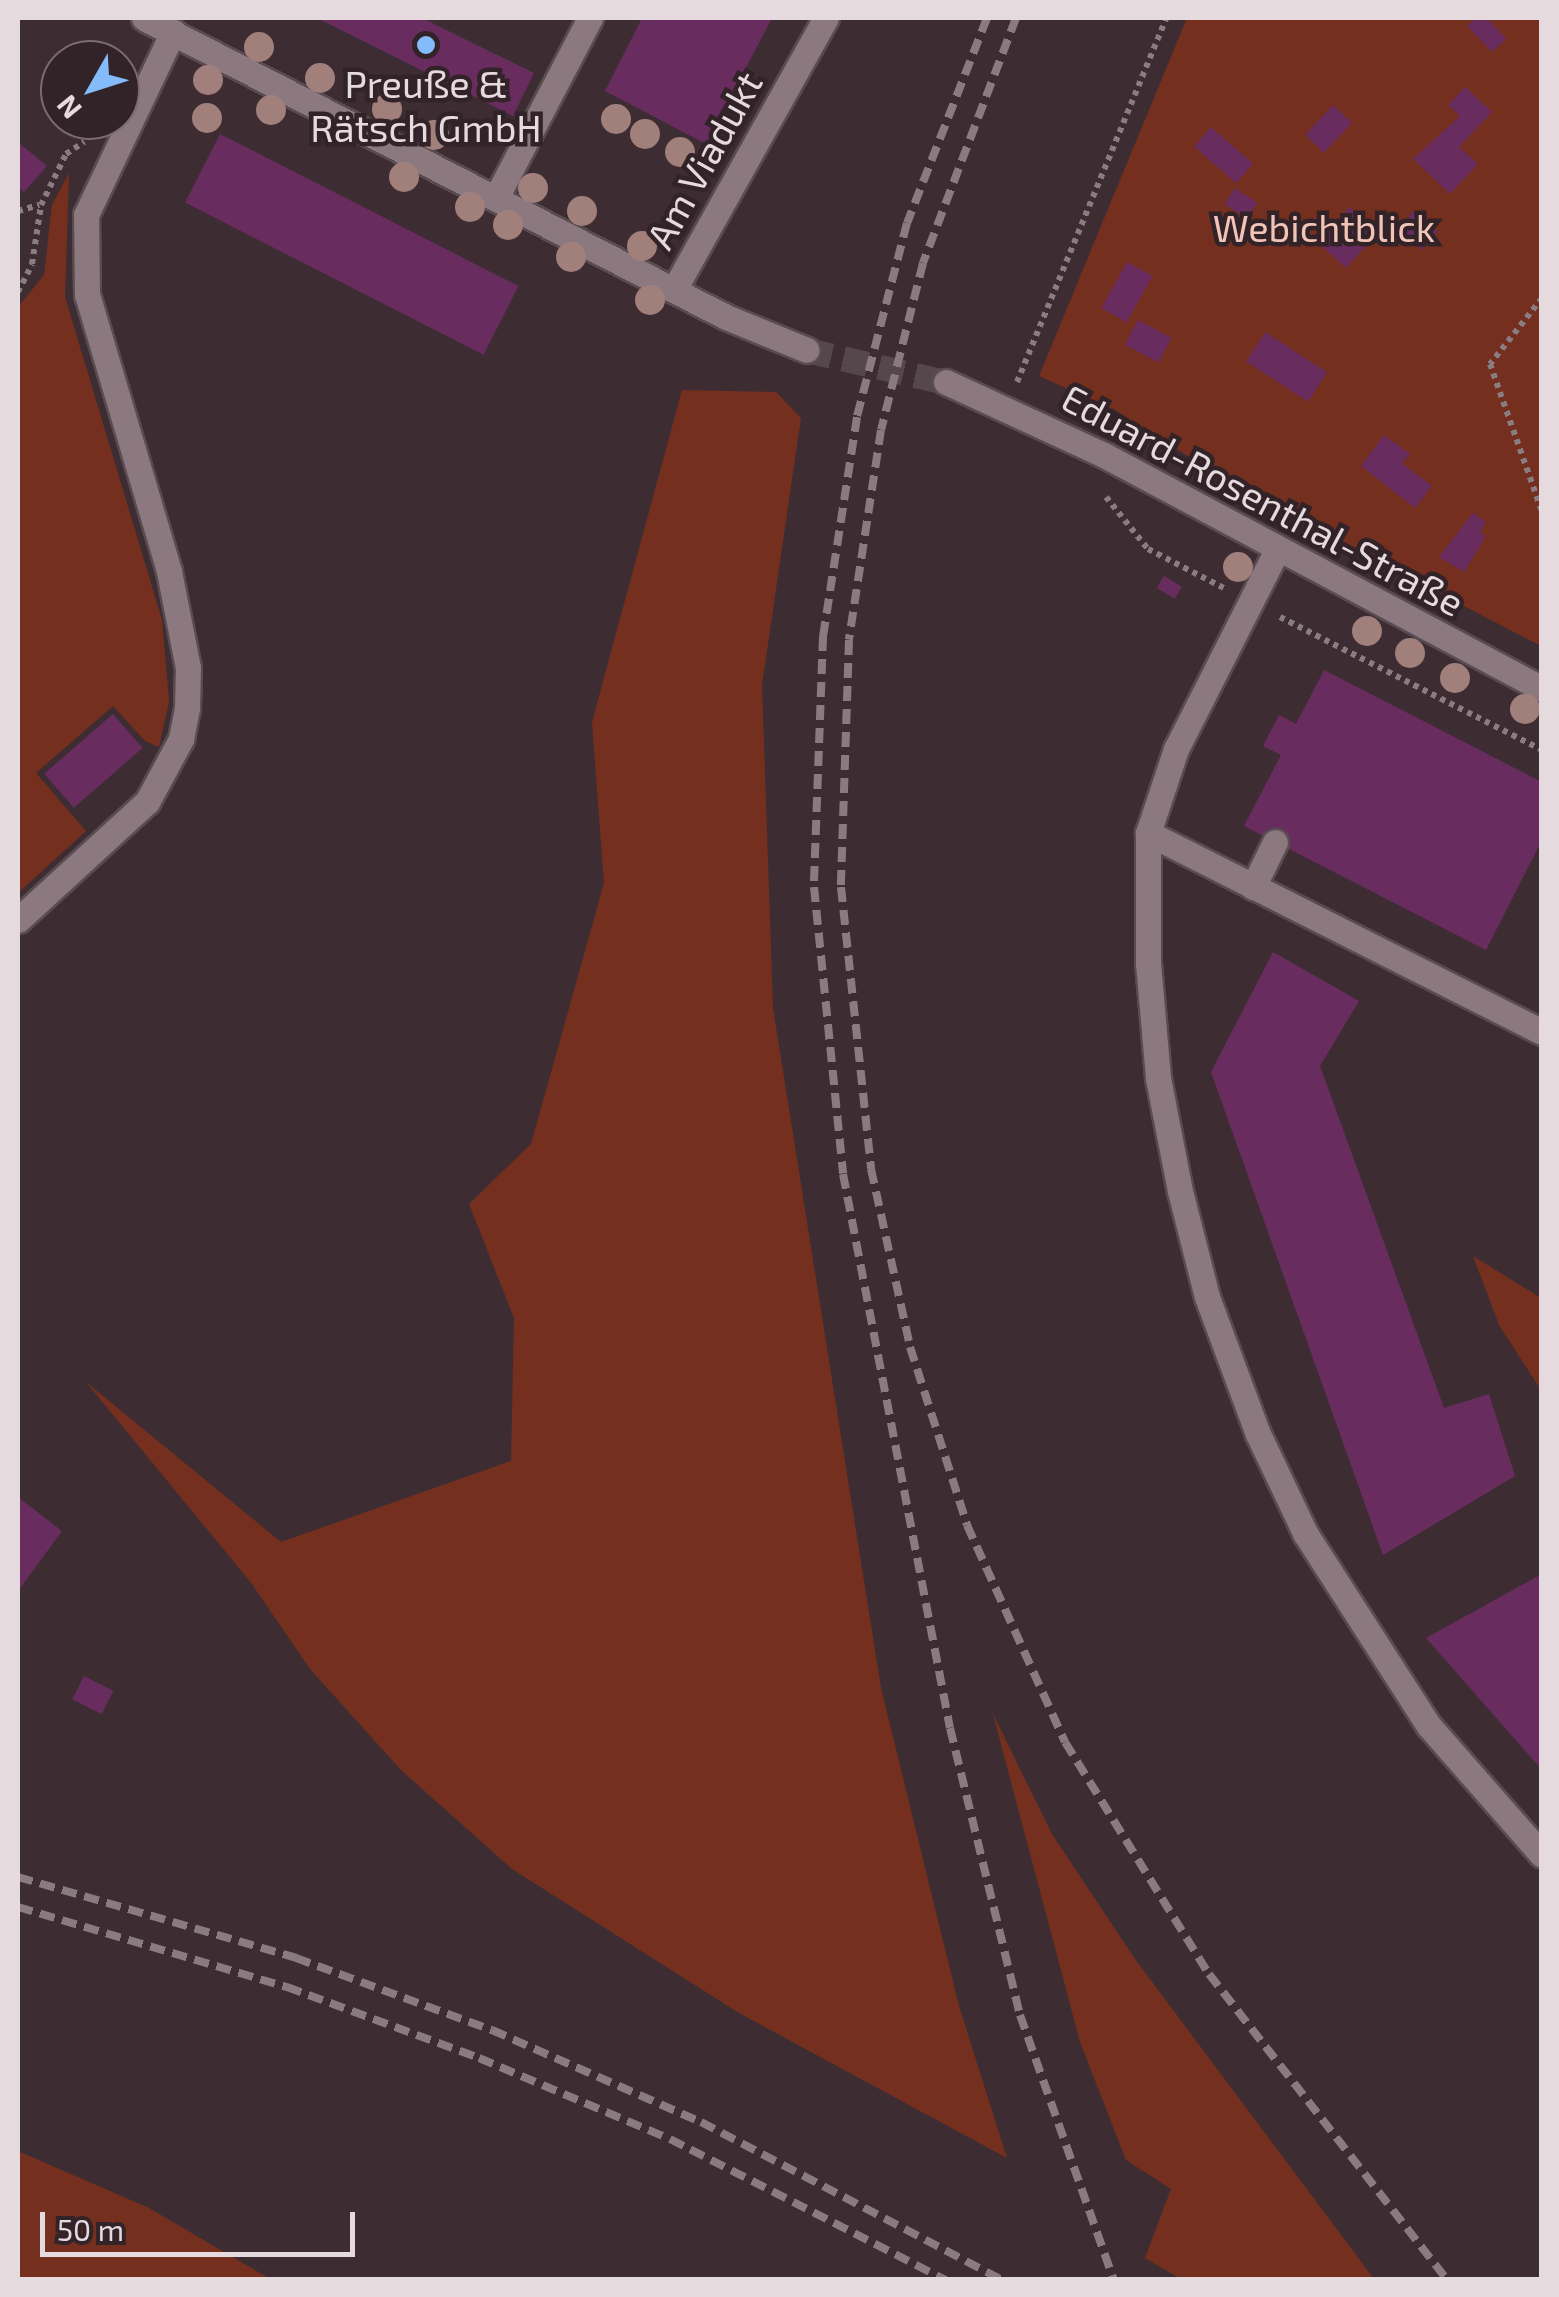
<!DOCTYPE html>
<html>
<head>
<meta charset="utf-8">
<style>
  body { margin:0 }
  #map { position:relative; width:1559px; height:2297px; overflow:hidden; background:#3d2d33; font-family:"Exo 2",sans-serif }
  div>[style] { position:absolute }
  .green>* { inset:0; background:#752f1e }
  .building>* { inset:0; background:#692c5f; transform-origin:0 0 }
  .street-tunnel>* { height:25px; margin-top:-12.5px; transform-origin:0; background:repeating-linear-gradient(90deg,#56474c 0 25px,transparent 0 37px) }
  .path>* { height:6px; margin-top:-3px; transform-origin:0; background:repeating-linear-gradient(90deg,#8a7d81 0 5px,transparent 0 10px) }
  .roads { filter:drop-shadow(2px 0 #594c51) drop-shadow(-2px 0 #594c51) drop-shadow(0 2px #594c51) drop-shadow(0 -2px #594c51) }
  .lane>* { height:25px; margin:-12.5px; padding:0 12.5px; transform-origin:12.5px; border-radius:12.5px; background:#8c797f }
  .street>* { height:25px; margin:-12.5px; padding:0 12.5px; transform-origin:12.5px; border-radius:12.5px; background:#8c797f }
  .rail>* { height:8px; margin-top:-4px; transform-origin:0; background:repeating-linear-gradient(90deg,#897b80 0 15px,transparent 0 23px) }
  .trees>* { width:30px; height:30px; margin:-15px; border-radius:50%; background:#a1807c }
  .dots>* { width:28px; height:28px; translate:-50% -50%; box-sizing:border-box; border:5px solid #322329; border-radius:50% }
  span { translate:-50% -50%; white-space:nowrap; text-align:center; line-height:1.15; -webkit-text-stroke:9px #322329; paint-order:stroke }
  .poi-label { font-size:38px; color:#e5dadd }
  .street-label { font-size:38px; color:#e5dadd }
  .park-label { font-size:38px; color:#f2c4b8 }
  .frame { position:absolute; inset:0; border:20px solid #e5dadd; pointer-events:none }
  .north { position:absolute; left:40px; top:40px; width:100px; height:100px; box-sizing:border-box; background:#322329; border:2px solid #7a6c71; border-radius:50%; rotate:231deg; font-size:28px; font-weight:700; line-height:40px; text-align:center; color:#e5dadd }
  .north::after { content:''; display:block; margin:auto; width:35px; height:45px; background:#84bcfb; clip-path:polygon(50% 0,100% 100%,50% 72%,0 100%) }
  .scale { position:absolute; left:40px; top:2212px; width:315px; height:45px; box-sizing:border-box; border:5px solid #e5dadd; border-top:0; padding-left:12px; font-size:30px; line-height:35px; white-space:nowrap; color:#e5dadd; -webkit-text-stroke:8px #322329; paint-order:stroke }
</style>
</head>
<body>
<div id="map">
  <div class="green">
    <div style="clip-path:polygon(1187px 18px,1541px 18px,1541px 646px,1248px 494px,1115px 410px,1039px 376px)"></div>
    <div style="clip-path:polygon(69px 173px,65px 297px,162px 620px,169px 701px,159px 747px,145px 741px,113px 706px,36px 773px,86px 831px,18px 893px,18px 307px,44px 275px,52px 205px)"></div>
    <div style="clip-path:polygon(682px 390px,776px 392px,801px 418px,762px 685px,773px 1008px,881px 1688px,959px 2006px,1007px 2158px,739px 2013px,512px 1869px,401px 1770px,310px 1669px,252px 1584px,86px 1382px,281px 1542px,511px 1461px,514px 1318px,469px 1204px,531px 1144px,604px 883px,592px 722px)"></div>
    <div style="clip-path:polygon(1473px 1256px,1541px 1298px,1541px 1390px,1499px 1325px)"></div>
    <div style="clip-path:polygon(993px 1714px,1052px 1834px,1135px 1959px,1374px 2279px,1181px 2279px,1145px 2258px,1171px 2189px,1126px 2160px,1080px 2042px)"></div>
    <div style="clip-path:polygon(18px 2151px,149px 2208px,270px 2279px,18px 2279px)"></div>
  </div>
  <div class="building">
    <div style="clip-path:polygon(317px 18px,422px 18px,534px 73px,513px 116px)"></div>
    <div style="clip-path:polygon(642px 18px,772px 18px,706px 144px,605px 91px)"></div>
    <div style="clip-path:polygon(1476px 18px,1487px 18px,1506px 39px,1492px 52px,1467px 26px)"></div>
    <div style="clip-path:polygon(1465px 87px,1492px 112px,1459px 147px,1478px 164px,1450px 194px,1413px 159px,1460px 116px,1448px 105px)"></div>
    <div style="left:1333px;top:105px;width:26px;height:41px;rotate:43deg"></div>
    <div style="left:1211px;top:127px;width:56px;height:26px;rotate:41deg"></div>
    <div style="left:220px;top:134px;width:335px;height:77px;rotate:27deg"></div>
    <div style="clip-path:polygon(18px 142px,47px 166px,24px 192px,18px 187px)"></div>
    <div style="left:1235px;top:188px;width:27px;height:19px;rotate:34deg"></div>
    <div style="left:1350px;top:207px;width:38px;height:48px;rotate:42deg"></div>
    <div style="left:1413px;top:211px;width:32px;height:24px;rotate:39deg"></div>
    <div style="left:1127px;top:262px;width:29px;height:53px;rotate:29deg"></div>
    <div style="left:1138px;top:320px;width:38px;height:28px;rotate:28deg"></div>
    <div style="left:1265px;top:332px;width:74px;height:35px;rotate:33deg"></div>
    <div style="clip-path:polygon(1384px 435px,1410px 454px,1402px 463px,1432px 486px,1415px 508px,1361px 466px)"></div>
    <div style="clip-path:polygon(1473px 513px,1486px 522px,1480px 533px,1486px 536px,1464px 572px,1439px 557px)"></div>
    <div style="left:1164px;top:576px;width:21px;height:14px;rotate:31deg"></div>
    <div style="clip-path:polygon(1324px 670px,1542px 782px,1542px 840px,1486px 950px,1244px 826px,1281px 755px,1263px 746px,1279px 715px,1296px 724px)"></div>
    <div style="left:113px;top:714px;width:45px;height:91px;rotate:49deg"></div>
    <div style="clip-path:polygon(1273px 952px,1359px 1001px,1320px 1066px,1444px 1408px,1489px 1394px,1515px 1476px,1383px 1555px,1211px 1072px)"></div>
    <div style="clip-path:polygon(18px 1497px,62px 1531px,18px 1591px)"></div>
    <div style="clip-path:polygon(1542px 1574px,1542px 1770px,1426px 1638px)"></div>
    <div style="left:84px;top:1676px;width:33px;height:26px;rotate:27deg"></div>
  </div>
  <div class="street-tunnel">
    <div style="left:807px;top:350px;width:143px;rotate:13deg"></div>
  </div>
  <div class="path">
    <div style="left:18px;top:211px;width:22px;rotate:-16deg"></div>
    <div style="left:18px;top:292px;width:31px;rotate:-63deg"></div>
    <div style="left:32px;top:264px;width:60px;rotate:-81.3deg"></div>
    <div style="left:41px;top:205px;width:57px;rotate:-63.9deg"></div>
    <div style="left:66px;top:154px;width:22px;rotate:-34deg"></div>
    <div style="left:1542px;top:298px;width:84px;rotate:128.2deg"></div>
    <div style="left:1490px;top:364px;width:157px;rotate:70.6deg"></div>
    <div style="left:1017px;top:382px;width:393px;rotate:-67.7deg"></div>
    <div style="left:1106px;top:497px;width:67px;rotate:51.1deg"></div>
    <div style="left:1148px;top:549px;width:85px;rotate:27.2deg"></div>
    <div style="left:1280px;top:617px;width:294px;rotate:26.9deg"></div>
  </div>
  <div class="roads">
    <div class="lane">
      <div style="left:498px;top:194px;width:199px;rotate:-62.4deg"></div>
      <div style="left:676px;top:286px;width:307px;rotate:-60.8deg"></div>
      <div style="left:1253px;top:887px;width:50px;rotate:-63.9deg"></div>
      <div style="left:18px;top:920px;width:175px;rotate:-42.5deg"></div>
      <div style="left:147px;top:802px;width:72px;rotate:-61.6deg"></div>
      <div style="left:181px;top:739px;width:32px;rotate:-79deg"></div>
      <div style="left:187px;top:708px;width:40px;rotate:-88.6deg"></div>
      <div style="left:188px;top:668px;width:99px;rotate:-101.1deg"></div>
      <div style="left:169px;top:571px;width:288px;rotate:-106.5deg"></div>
      <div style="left:87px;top:295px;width:80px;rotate:-90.7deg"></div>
      <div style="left:86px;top:215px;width:203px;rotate:-64.6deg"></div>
    </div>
    <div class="street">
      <div style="left:144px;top:18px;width:654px;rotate:27.19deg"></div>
      <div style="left:726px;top:317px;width:87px;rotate:22.2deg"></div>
      <div style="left:946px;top:382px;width:174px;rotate:24.8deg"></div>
      <div style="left:1104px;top:455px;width:497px;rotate:28.1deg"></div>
      <div style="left:1276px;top:552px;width:221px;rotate:116.9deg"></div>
      <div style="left:1176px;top:749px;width:89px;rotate:108.4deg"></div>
      <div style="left:1148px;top:833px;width:130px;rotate:90deg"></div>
      <div style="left:1148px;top:963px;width:115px;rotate:85deg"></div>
      <div style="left:1158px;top:1078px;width:115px;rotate:79deg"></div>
      <div style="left:1180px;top:1191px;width:109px;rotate:75.7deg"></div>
      <div style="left:1207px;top:1297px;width:146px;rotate:69.6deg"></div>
      <div style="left:1258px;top:1434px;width:110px;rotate:64.6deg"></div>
      <div style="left:1305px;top:1533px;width:229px;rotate:57.3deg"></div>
      <div style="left:1429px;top:1726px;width:171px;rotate:48.8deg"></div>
      <div style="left:1148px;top:833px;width:441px;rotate:26.8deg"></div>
    </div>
  </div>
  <div class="rail">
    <div style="left:987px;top:18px;width:220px;rotate:111.3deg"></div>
    <div style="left:907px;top:223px;width:200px;rotate:104.5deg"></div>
    <div style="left:857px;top:417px;width:222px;rotate:98.8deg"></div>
    <div style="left:823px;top:636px;width:251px;rotate:92.1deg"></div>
    <div style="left:814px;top:887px;width:288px;rotate:84.2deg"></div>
    <div style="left:843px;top:1174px;width:564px;rotate:79.07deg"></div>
    <div style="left:950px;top:1728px;width:295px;rotate:76.3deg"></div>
    <div style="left:1020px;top:2015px;width:281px;rotate:70.5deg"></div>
    <div style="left:1016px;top:18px;width:262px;rotate:110.8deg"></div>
    <div style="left:923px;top:263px;width:172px;rotate:104.1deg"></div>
    <div style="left:881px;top:430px;width:212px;rotate:98.7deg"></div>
    <div style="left:849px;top:640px;width:247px;rotate:91.9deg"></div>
    <div style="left:841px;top:887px;width:284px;rotate:83.9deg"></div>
    <div style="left:871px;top:1169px;width:182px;rotate:77.6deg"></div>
    <div style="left:910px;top:1347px;width:187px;rotate:72.2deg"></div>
    <div style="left:967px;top:1525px;width:238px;rotate:65.7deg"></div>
    <div style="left:1065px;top:1742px;width:273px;rotate:58.2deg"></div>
    <div style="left:1209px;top:1974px;width:388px;rotate:52.1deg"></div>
    <div style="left:18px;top:1877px;width:290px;rotate:16.2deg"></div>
    <div style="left:296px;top:1958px;width:209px;rotate:20.2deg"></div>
    <div style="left:492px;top:2030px;width:228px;rotate:23.8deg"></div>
    <div style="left:701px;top:2122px;width:340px;rotate:27.7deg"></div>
    <div style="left:18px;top:1907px;width:281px;rotate:16.6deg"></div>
    <div style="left:287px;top:1987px;width:205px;rotate:20.3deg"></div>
    <div style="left:479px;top:2058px;width:207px;rotate:23deg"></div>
    <div style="left:670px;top:2139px;width:310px;rotate:27.1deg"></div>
  </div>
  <div class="trees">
    <div style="left:259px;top:47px"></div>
    <div style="left:320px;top:78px"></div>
    <div style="left:208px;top:80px"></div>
    <div style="left:387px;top:109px"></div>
    <div style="left:271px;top:110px"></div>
    <div style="left:207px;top:118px"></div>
    <div style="left:616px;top:119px"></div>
    <div style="left:645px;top:134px"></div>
    <div style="left:434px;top:135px"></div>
    <div style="left:680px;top:152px"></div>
    <div style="left:404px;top:177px"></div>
    <div style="left:533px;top:188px"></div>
    <div style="left:470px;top:207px"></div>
    <div style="left:582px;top:211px"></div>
    <div style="left:508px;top:225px"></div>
    <div style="left:642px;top:246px"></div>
    <div style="left:571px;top:257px"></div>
    <div style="left:650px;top:300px"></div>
    <div style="left:1238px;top:567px"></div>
    <div style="left:1367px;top:631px"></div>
    <div style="left:1410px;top:653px"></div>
    <div style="left:1455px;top:678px"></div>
    <div style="left:1525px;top:709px"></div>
  </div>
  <div class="dots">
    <div style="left:426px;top:45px;background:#84bcfb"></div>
  </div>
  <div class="poi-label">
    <span style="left:426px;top:106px">Preuße &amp;<br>Rätsch GmbH</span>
  </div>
  <div class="street-label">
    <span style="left:704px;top:160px;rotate:-61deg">Am Viadukt</span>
    <span style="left:1263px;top:500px;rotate:28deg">Eduard-Rosenthal-Straße</span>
  </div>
  <div class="park-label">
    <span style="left:1324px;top:228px">Webichtblick</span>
  </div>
  <div class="frame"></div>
  <div class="north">N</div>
  <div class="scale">50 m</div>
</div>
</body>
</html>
